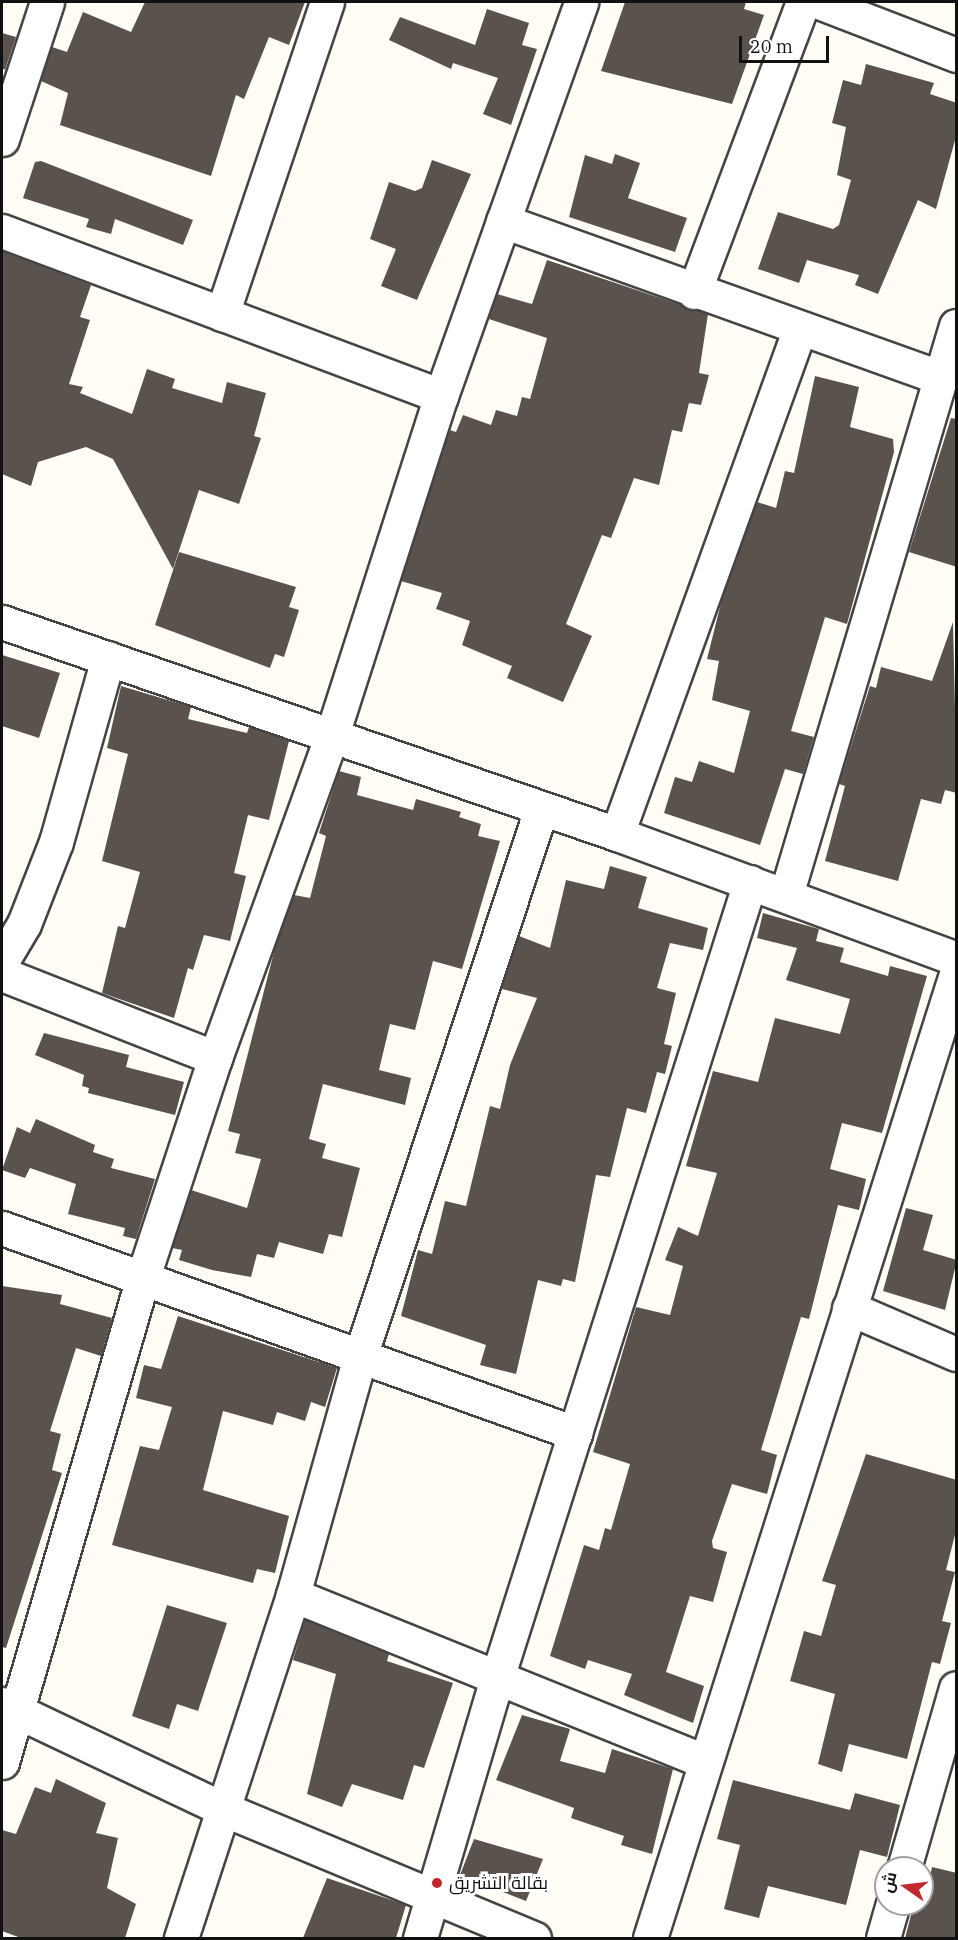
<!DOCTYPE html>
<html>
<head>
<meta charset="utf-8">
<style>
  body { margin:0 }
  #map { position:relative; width:958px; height:1940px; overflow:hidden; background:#fffdf5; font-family:"IBM Plex Serif",Cairo,serif }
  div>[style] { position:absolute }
  .building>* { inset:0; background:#5a524d }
  .roads { filter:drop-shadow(2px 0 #444) drop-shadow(-2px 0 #444) drop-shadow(0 2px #444) drop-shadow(0 -2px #444) }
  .minor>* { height:33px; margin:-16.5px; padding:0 16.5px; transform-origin:16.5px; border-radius:16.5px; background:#fff }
  .dots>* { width:16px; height:16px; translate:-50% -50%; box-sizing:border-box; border:3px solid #fff; border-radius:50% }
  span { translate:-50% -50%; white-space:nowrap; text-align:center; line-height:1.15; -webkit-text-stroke:6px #fff; paint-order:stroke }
  .poi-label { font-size:18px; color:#111 }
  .left { translate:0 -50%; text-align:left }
  .frame { position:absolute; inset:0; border:3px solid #111; pointer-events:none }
  .north { position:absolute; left:874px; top:1856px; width:60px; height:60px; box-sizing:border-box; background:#fff; border:2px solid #a0a0a0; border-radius:50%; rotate:284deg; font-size:16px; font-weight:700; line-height:24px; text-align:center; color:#111 }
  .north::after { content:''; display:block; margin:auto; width:21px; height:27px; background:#c4262e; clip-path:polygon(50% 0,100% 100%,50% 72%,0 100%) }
  .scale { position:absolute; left:739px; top:36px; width:90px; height:27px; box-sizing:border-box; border:3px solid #111; border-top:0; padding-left:8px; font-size:18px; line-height:21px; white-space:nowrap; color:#111; -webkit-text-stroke:4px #fff; paint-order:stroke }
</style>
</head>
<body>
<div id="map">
  <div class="building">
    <div style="clip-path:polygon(145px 2px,305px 2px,289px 45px,269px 37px,244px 99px,236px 95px,211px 176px,60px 125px,68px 93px,41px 81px,52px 47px,67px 52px,83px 12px,131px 32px)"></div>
    <div style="clip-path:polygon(625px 2px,746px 2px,744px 9px,764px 15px,732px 104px,601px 71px)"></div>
    <div style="clip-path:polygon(487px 9px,529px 23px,522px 45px,537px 49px,511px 125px,483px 114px,498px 78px,453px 63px,451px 69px,389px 40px,400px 17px,475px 45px)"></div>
    <div style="clip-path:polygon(2px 33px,16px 37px,5px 70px,2px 68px)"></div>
    <div style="clip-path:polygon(866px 64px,934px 83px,930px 94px,957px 103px,957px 133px,936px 209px,918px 200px,878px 294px,855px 285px,859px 275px,807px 260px,799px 283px,758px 269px,778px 212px,833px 229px,839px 225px,851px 180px,837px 175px,846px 127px,832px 123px,843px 80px,861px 85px)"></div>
    <div style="clip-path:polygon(615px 154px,640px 163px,628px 198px,687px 218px,675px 252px,569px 217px,585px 155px,612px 164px)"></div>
    <div style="clip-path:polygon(432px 160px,471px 174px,417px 300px,381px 286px,396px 249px,370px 239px,389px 182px,415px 191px,422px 188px)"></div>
    <div style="clip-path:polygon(41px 161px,193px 220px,183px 245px,115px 219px,111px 234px,86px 227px,89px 219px,23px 198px,35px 162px)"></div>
    <div style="clip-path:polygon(2px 251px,91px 285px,80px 317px,90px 320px,69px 384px,83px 387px,80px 393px,132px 414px,147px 369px,175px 379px,172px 388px,222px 403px,227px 382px,266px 393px,254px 436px,261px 438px,239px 504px,199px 490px,173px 569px,113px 459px,86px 447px,38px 462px,31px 486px,2px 474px)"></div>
    <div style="clip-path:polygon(547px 260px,708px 314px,699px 373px,709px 375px,701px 405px,689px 403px,682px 432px,672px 430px,659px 485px,634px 478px,611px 538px,602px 535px,566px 624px,592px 636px,563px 702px,507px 678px,512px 666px,462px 645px,470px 621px,436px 609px,442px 593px,401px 581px,450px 430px,456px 432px,463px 415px,491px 425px,496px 410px,517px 416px,522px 397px,530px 399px,547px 338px,489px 319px,497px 294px,532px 304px)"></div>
    <div style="clip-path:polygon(815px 376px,859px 387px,850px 427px,893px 439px,894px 452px,847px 624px,825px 617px,791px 731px,814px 737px,803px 774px,785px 769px,760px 845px,664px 813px,675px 777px,692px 782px,699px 761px,734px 773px,750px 711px,712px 700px,719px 661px,707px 659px,721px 603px,757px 502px,776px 508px,785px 471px,794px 473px)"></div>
    <div style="clip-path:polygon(951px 418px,957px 419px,957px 567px,909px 552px)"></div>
    <div style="clip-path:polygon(179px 552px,296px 587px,289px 607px,299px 610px,284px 657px,275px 654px,270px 668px,155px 625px)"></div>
    <div style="clip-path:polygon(953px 622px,957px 793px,945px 790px,941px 804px,921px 799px,898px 881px,825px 861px,845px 786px,839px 784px,870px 686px,876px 688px,881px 667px,932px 681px)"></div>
    <div style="clip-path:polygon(2px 655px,60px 673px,39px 738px,2px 726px)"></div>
    <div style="clip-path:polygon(121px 686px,191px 707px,188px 719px,247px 733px,249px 727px,289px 741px,269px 820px,248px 815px,234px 873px,246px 876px,230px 941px,204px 935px,193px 970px,188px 968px,174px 1018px,102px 993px,118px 926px,125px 928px,140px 872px,102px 861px,128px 754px,107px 748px)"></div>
    <div style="clip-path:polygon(339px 771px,361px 777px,357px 795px,413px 810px,416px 799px,461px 812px,459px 817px,481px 824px,478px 836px,500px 841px,462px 969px,433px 961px,415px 1030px,390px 1024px,379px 1070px,411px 1078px,405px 1105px,323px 1084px,309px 1139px,326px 1144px,322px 1158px,360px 1168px,342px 1237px,329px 1234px,323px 1254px,279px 1242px,274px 1258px,257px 1254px,251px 1277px,212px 1270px,179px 1260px,182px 1250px,172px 1248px,191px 1190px,247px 1208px,261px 1159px,235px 1153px,240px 1134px,228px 1131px,275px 948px,294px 895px,310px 898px,326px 836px,319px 833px)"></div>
    <div style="clip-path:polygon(610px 866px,647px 877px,638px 908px,708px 928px,703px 950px,670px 943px,657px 988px,676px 993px,664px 1044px,672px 1046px,665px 1074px,657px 1072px,646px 1113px,627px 1108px,610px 1177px,596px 1175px,575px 1282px,563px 1279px,561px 1286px,538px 1280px,516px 1374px,480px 1365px,486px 1345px,401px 1316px,418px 1250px,432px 1254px,445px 1201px,466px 1206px,490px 1106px,500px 1109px,510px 1065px,537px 998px,502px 989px,519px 936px,550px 948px,566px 880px,604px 889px)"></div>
    <div style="clip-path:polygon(763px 913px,819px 929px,816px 941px,844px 948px,840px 962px,888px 976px,890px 966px,927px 976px,882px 1133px,842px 1123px,830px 1169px,866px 1179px,859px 1210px,838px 1205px,809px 1319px,801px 1317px,761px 1450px,777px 1455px,767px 1494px,732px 1484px,712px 1541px,713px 1548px,727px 1552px,713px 1602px,690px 1596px,666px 1672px,704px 1686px,693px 1723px,624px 1695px,632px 1674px,588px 1660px,585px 1669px,550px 1656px,584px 1545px,599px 1550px,605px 1528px,611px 1530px,630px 1464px,593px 1452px,636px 1307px,670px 1315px,683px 1266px,665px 1260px,678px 1227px,698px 1236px,717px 1173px,686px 1166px,713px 1071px,758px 1082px,775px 1018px,840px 1034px,850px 999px,786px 980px,797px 948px,757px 938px)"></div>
    <div style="clip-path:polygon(44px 1033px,129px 1055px,126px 1067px,184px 1082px,175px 1115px,88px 1093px,89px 1088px,82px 1086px,84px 1075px,35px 1055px)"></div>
    <div style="clip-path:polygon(36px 1119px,95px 1145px,93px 1152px,114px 1159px,111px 1168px,155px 1179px,136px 1239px,123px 1236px,125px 1228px,68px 1214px,76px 1184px,30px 1168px,25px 1178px,2px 1170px,17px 1127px,30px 1133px)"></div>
    <div style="clip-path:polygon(906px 1208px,933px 1215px,923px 1250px,957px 1260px,945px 1310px,883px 1291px)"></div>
    <div style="clip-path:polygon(2px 1286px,62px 1295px,60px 1304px,112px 1318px,101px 1356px,76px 1348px,50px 1431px,61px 1434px,52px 1470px,62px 1473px,6px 1648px,2px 1647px)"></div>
    <div style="clip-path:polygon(178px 1316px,337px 1368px,325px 1407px,311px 1402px,305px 1421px,277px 1412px,273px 1425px,223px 1411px,203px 1490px,289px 1516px,275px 1573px,257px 1569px,253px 1583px,112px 1545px,140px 1446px,159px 1450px,172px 1407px,136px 1398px,144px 1365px,161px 1369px)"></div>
    <div style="clip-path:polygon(866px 1454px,957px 1480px,957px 1527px,946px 1570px,955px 1572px,942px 1621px,951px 1623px,940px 1664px,932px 1662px,907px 1759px,849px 1744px,842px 1772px,818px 1764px,835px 1694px,790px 1681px,804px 1631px,821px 1636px,836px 1585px,822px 1581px)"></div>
    <div style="clip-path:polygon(167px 1605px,227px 1623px,198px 1711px,177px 1704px,169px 1729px,132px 1716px)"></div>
    <div style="clip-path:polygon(305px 1620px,389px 1654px,387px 1661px,453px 1683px,424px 1768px,414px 1765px,403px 1800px,352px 1784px,342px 1807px,307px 1794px,336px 1674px,293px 1660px)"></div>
    <div style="clip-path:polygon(522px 1715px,570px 1729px,560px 1761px,605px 1773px,612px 1749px,673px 1769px,652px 1854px,621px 1845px,624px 1836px,571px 1818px,574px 1808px,496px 1780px)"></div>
    <div style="clip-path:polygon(56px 1779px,106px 1803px,96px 1833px,118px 1838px,107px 1888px,136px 1904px,125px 1938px,21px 1938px,2px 1931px,2px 1830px,16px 1834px,35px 1787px,51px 1793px)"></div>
    <div style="clip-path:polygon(733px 1780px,850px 1810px,855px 1793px,900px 1805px,887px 1857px,860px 1850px,846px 1905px,768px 1886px,759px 1918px,724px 1909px,740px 1845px,717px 1839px)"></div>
    <div style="clip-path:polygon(474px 1839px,543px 1859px,526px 1901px,460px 1875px)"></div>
    <div style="clip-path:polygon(932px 1867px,957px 1873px,957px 1938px,905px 1938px,914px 1904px,922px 1904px,922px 1884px,928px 1886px)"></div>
    <div style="clip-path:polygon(327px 1878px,406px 1905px,396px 1938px,303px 1938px)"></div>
  </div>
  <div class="roads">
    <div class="minor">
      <div style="left:819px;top:2px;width:147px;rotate:21.1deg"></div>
      <div style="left:2px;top:139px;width:144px;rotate:-71.8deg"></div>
      <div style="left:503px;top:221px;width:463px;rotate:19.7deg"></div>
      <div style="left:2px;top:231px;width:469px;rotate:20.6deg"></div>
      <div style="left:694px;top:292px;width:310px;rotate:-69.4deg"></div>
      <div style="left:222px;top:314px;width:329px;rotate:-71.4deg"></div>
      <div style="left:2px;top:622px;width:651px;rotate:19.02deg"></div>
      <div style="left:617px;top:834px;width:361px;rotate:20.2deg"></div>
      <div style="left:617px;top:834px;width:538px;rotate:-70.12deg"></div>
      <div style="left:786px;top:895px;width:594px;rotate:-73.37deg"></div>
      <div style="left:2px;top:961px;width:43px;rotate:-59.3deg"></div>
      <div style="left:24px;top:924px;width:88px;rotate:-68.7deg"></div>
      <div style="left:56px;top:842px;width:191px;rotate:-74.2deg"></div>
      <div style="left:2px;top:974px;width:229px;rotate:21.5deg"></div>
      <div style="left:2px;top:1228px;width:609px;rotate:19.69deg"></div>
      <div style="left:849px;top:1308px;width:116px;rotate:23.3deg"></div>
      <div style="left:293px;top:1595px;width:443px;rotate:22deg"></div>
      <div style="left:2px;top:1704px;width:242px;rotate:25.4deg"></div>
      <div style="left:221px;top:1808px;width:339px;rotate:22.6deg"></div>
      <div style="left:2px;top:1762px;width:505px;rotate:-73.79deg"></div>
      <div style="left:143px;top:1277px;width:231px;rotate:-71.8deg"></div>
      <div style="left:215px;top:1058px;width:340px;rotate:-70.1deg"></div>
      <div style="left:331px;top:738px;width:359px;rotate:-72.2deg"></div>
      <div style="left:441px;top:396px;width:418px;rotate:-70.4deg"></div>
      <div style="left:904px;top:1868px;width:187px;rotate:-73.9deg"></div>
      <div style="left:181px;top:1938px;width:361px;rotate:-71.9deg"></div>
      <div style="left:293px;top:1595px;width:247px;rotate:-74.3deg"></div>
      <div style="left:360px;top:1357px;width:577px;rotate:-71.72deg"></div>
      <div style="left:420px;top:1938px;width:274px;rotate:-73.5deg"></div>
      <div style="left:498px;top:1675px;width:832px;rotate:-72.37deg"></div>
      <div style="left:650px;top:1938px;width:1011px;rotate:-72.39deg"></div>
      <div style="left:883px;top:1938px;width:35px;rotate:-74deg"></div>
    </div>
  </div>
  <div class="dots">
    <div style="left:437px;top:1883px;background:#c4262e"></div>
  </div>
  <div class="poi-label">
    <span class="left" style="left:449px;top:1883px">بقالة التشريق</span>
  </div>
  <div class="frame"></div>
  <div class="north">ش</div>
  <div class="scale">20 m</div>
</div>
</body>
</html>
